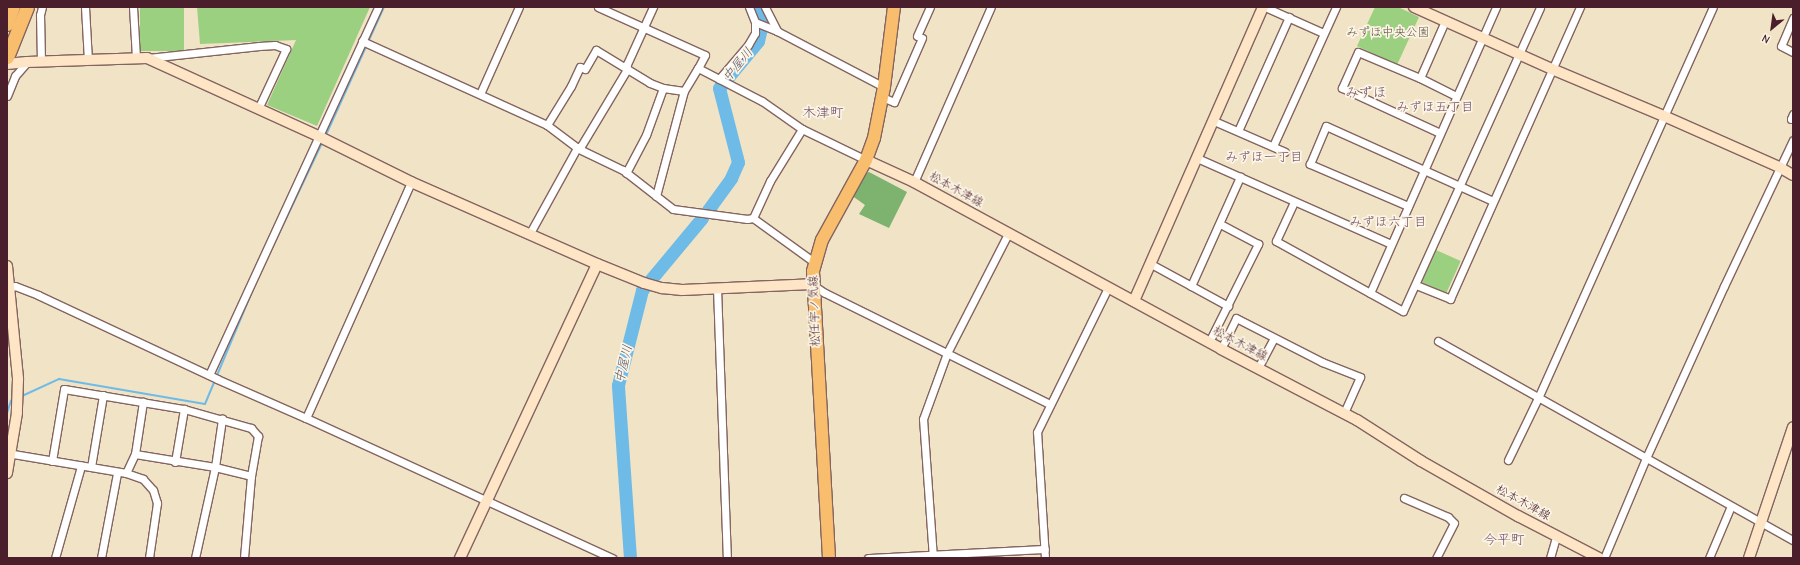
<!DOCTYPE html>
<html>
<head>
<meta charset="utf-8">
<style>
  body { margin:0 }
  #map { position:relative; width:1800px; height:565px; overflow:hidden; background:#f1e3c5; font-family:"Comic Neue","Klee One",sans-serif }
  div>[style] { position:absolute }
  .green>* { inset:0; background:#9cd081; transform-origin:0 0 }
  .forest>* { inset:0; background:#7db26f }
  .stream>* { height:2px; margin:-1px; padding:0 1px; transform-origin:1px; border-radius:1px; background:#6ebbe8 }
  .river>* { height:13px; margin:-6.5px; padding:0 6.5px; transform-origin:6.5px; border-radius:6.5px; background:#6ebbe8 }
  .roads { filter:drop-shadow(1px 0 #846461) drop-shadow(-1px 0 #846461) drop-shadow(0 1px #846461) drop-shadow(0 -1px #846461) }
  .street>* { height:7px; margin:-3.5px; padding:0 3.5px; transform-origin:3.5px; border-radius:3.5px; background:#fff }
  .secondary>* { height:10px; margin:-5px; padding:0 5px; transform-origin:5px; border-radius:5px; background:#fde5c5 }
  .primary>* { height:12px; margin:-6px; padding:0 6px; transform-origin:6px; border-radius:6px; background:#f9be6d }
  .highway>* { height:13px; margin:-6.5px; padding:0 6.5px; transform-origin:6.5px; border-radius:6.5px; background:#f9be6d }
  span { translate:-50% -50%; white-space:nowrap; text-align:center; line-height:1.15; -webkit-text-stroke:3.5px #fcf5e5; paint-order:stroke }
  .park-label { font-size:12px; color:#635445 }
  .street-label { font-size:12px; color:#4a1f2b }
  .water-label { font-size:13px; color:#57566d; font-style:italic }
  .neighbourhood-label { font-size:13px; color:#724f6c }
  .quarter-label { font-size:14px; color:#724f6c }
  .frame { position:absolute; inset:0; border:8px solid #4a1f2b; pointer-events:none }
  .north { position:absolute; left:1752px; top:8px; width:40px; height:40px; -webkit-text-stroke:3px #fcf5e5; paint-order:stroke; rotate:209deg; font-size:11px; font-weight:700; line-height:16px; text-align:center; color:#4a1f2b }
  .north::after { content:''; display:block; margin:auto; width:14px; height:18px; background:#4a1f2b; clip-path:polygon(50% 0,100% 100%,50% 72%,0 100%) }
</style>
</head>
<body>
<div id="map">
  <div class="green">
    <div style="left:140px;top:7px;width:44px;height:44px"></div>
    <div style="clip-path:polygon(197px 7px,370px 7px,317px 126px,267px 105px,296px 40px,200px 44px)"></div>
    <div style="clip-path:polygon(1375px 7px,1398px 7px,1419px 17px,1397px 65px,1357px 46px)"></div>
    <div style="left:1436px;top:250px;width:27px;height:36px;rotate:24deg"></div>
  </div>
  <div class="forest">
    <div style="clip-path:polygon(869px 172px,907px 192px,889px 228px,859px 214px,865px 205px,851px 195px,861px 175px)"></div>
  </div>
  <div class="stream">
    <div style="left:325px;top:137px;width:143px;rotate:-65.6deg"></div>
    <div style="left:22px;top:396px;width:41px;rotate:-24.7deg"></div>
    <div style="left:59px;top:379px;width:148px;rotate:9.7deg"></div>
    <div style="left:205px;top:404px;width:132px;rotate:-67.3deg"></div>
    <div style="left:256px;top:282px;width:154px;rotate:-64.6deg"></div>
    <div style="left:7px;top:413px;width:13px;rotate:-72deg"></div>
    <div style="left:11px;top:401px;width:3px;rotate:-18deg"></div>
  </div>
  <div class="river">
    <div style="left:708px;top:210px;width:39px;rotate:-54deg"></div>
    <div style="left:731px;top:178px;width:17px;rotate:-66deg"></div>
    <div style="left:738px;top:162px;width:76px;rotate:-104.4deg"></div>
    <div style="left:719px;top:88px;width:61px;rotate:-50.3deg"></div>
    <div style="left:758px;top:41px;width:22px;rotate:-77deg"></div>
    <div style="left:763px;top:20px;width:15px;rotate:-122deg"></div>
    <div style="left:630px;top:558px;width:173px;rotate:-94deg"></div>
    <div style="left:618px;top:385px;width:98px;rotate:-75.8deg"></div>
    <div style="left:642px;top:290px;width:94px;rotate:-50.2deg"></div>
  </div>
  <div class="roads">
    <div class="street">
      <div style="left:85px;top:7px;width:53px;rotate:86.8deg"></div>
      <div style="left:133px;top:7px;width:51px;rotate:86.6deg"></div>
      <div style="left:598px;top:7px;width:117px;rotate:24.2deg"></div>
      <div style="left:705px;top:55px;width:15px;rotate:118deg"></div>
      <div style="left:749px;top:7px;width:16px;rotate:68deg"></div>
      <div style="left:755px;top:22px;width:24px;rotate:22deg"></div>
      <div style="left:777px;top:31px;width:121px;rotate:27.6deg"></div>
      <div style="left:765px;top:7px;width:27px;rotate:63deg"></div>
      <div style="left:1265px;top:7px;width:64px;rotate:24.1deg"></div>
      <div style="left:1793px;top:18px;width:30px;rotate:113deg"></div>
      <div style="left:1781px;top:46px;width:13px;rotate:27deg"></div>
      <div style="left:917px;top:36px;width:32px;rotate:-66deg"></div>
      <div style="left:362px;top:41px;width:203px;rotate:24.4deg"></div>
      <div style="left:547px;top:125px;width:38px;rotate:37deg"></div>
      <div style="left:577px;top:148px;width:51px;rotate:25.6deg"></div>
      <div style="left:623px;top:170px;width:63px;rotate:38deg"></div>
      <div style="left:673px;top:209px;width:75px;rotate:7.7deg"></div>
      <div style="left:747px;top:219px;width:6px;rotate:-9deg"></div>
      <div style="left:753px;top:218px;width:75px;rotate:35.8deg"></div>
      <div style="left:148px;top:58px;width:112px;rotate:-6.2deg"></div>
      <div style="left:259px;top:46px;width:16px;rotate:-4deg"></div>
      <div style="left:275px;top:45px;width:12px;rotate:20deg"></div>
      <div style="left:286px;top:49px;width:66px;rotate:115deg"></div>
      <div style="left:41px;top:61px;width:46px;rotate:-91.2deg"></div>
      <div style="left:40px;top:15px;width:8px;rotate:-76deg"></div>
      <div style="left:1420px;top:78px;width:62px;rotate:-66.3deg"></div>
      <div style="left:719px;top:79px;width:45px;rotate:-49.5deg"></div>
      <div style="left:748px;top:45px;width:14px;rotate:-60deg"></div>
      <div style="left:755px;top:33px;width:11px;rotate:-90deg"></div>
      <div style="left:480px;top:94px;width:95px;rotate:-65.9deg"></div>
      <div style="left:7px;top:96px;width:22px;rotate:-68deg"></div>
      <div style="left:15px;top:76px;width:18px;rotate:-49deg"></div>
      <div style="left:882px;top:97px;width:13px;rotate:23deg"></div>
      <div style="left:894px;top:102px;width:70px;rotate:-66.4deg"></div>
      <div style="left:1793px;top:114px;width:5px;rotate:112deg"></div>
      <div style="left:1791px;top:119px;width:2px"></div>
      <div style="left:1214px;top:121px;width:77px;rotate:23.6deg"></div>
      <div style="left:547px;top:125px;width:46px;rotate:-58.4deg"></div>
      <div style="left:571px;top:86px;width:21px;rotate:-65deg"></div>
      <div style="left:580px;top:67px;width:5px;rotate:22deg"></div>
      <div style="left:585px;top:69px;width:22px;rotate:-60deg"></div>
      <div style="left:596px;top:50px;width:63px;rotate:31.4deg"></div>
      <div style="left:650px;top:83px;width:14px;rotate:21deg"></div>
      <div style="left:1238px;top:131px;width:125px;rotate:-65.9deg"></div>
      <div style="left:1440px;top:133px;width:108px;rotate:-155.3deg"></div>
      <div style="left:1342px;top:88px;width:39px;rotate:-66deg"></div>
      <div style="left:1358px;top:52px;width:67px;rotate:22.8deg"></div>
      <div style="left:1420px;top:78px;width:40px;rotate:26.6deg"></div>
      <div style="left:1273px;top:146px;width:153px;rotate:-65.6deg"></div>
      <div style="left:1197px;top:158px;width:212px;rotate:23.9deg"></div>
      <div style="left:626px;top:173px;width:43px;rotate:-62.2deg"></div>
      <div style="left:646px;top:135px;width:50px;rotate:-70.1deg"></div>
      <div style="left:663px;top:88px;width:21px;rotate:8deg"></div>
      <div style="left:914px;top:182px;width:191px;rotate:-66.3deg"></div>
      <div style="left:656px;top:196px;width:109px;rotate:-75.1deg"></div>
      <div style="left:684px;top:91px;width:27px;rotate:-59deg"></div>
      <div style="left:698px;top:68px;width:72px;rotate:27.3deg"></div>
      <div style="left:762px;top:101px;width:49px;rotate:35deg"></div>
      <div style="left:802px;top:129px;width:71px;rotate:25.8deg"></div>
      <div style="left:1294px;top:202px;width:43px;rotate:114.8deg"></div>
      <div style="left:1276px;top:241px;width:145px;rotate:28.9deg"></div>
      <div style="left:1403px;top:311px;width:333px;rotate:-65.7deg"></div>
      <div style="left:1408px;top:206px;width:107px;rotate:-156.8deg"></div>
      <div style="left:1310px;top:164px;width:41px;rotate:-67.2deg"></div>
      <div style="left:1326px;top:126px;width:183px;rotate:24.2deg"></div>
      <div style="left:753px;top:218px;width:41px;rotate:-65.3deg"></div>
      <div style="left:770px;top:181px;width:61px;rotate:-58.4deg"></div>
      <div style="left:530px;top:233px;width:97px;rotate:-61.1deg"></div>
      <div style="left:577px;top:148px;width:4px;rotate:-27deg"></div>
      <div style="left:581px;top:146px;width:87px;rotate:-59deg"></div>
      <div style="left:626px;top:71px;width:7px;rotate:-82deg"></div>
      <div style="left:627px;top:64px;width:63px;rotate:-65.5deg"></div>
      <div style="left:1151px;top:264px;width:88px;rotate:28.6deg"></div>
      <div style="left:813px;top:285px;width:14px;rotate:34deg"></div>
      <div style="left:825px;top:293px;width:251px;rotate:26.3deg"></div>
      <div style="left:1416px;top:285px;width:37px;rotate:22deg"></div>
      <div style="left:1450px;top:299px;width:320px;rotate:-66deg"></div>
      <div style="left:1191px;top:286px;width:120px;rotate:-65.8deg"></div>
      <div style="left:9px;top:288px;width:6px;rotate:-18deg"></div>
      <div style="left:15px;top:286px;width:25px;rotate:21deg"></div>
      <div style="left:38px;top:295px;width:198px;rotate:25.1deg"></div>
      <div style="left:217px;top:379px;width:97px;rotate:23.7deg"></div>
      <div style="left:306px;top:418px;width:337px;rotate:24.6deg"></div>
      <div style="left:717px;top:288px;width:270px;rotate:87.9deg"></div>
      <div style="left:1370px;top:293px;width:313px;rotate:-66.2deg"></div>
      <div style="left:1438px;top:341px;width:407px;rotate:29.3deg"></div>
      <div style="left:1209px;top:342px;width:110px;rotate:-63.4deg"></div>
      <div style="left:1258px;top:244px;width:43px;rotate:-152.2deg"></div>
      <div style="left:1221px;top:349px;width:34px;rotate:-64deg"></div>
      <div style="left:1236px;top:318px;width:97px;rotate:27.1deg"></div>
      <div style="left:1322px;top:362px;width:41px;rotate:21.5deg"></div>
      <div style="left:1360px;top:377px;width:39px;rotate:114deg"></div>
      <div style="left:1258px;top:368px;width:34px;rotate:-62deg"></div>
      <div style="left:209px;top:375px;width:405px;rotate:-65.3deg"></div>
      <div style="left:306px;top:418px;width:258px;rotate:-66deg"></div>
      <div style="left:7px;top:453px;width:121px;rotate:9.5deg"></div>
      <div style="left:126px;top:473px;width:18px;rotate:19deg"></div>
      <div style="left:143px;top:479px;width:15px;rotate:48deg"></div>
      <div style="left:153px;top:490px;width:14px;rotate:73deg"></div>
      <div style="left:157px;top:503px;width:56px;rotate:98.3deg"></div>
      <div style="left:135px;top:454px;width:81px;rotate:9.2deg"></div>
      <div style="left:215px;top:467px;width:37px;rotate:14deg"></div>
      <div style="left:1508px;top:460px;width:69px;rotate:-64.2deg"></div>
      <div style="left:1538px;top:398px;width:428px;rotate:-65.9deg"></div>
      <div style="left:52px;top:461px;width:73px;rotate:-80.5deg"></div>
      <div style="left:64px;top:389px;width:122px;rotate:9.5deg"></div>
      <div style="left:184px;top:409px;width:70px;rotate:15.8deg"></div>
      <div style="left:251px;top:428px;width:11px;rotate:49deg"></div>
      <div style="left:258px;top:436px;width:41px;rotate:99.9deg"></div>
      <div style="left:251px;top:476px;width:82px;rotate:94.9deg"></div>
      <div style="left:175px;top:462px;width:54px;rotate:-80.4deg"></div>
      <div style="left:91px;top:467px;width:73px;rotate:-80.5deg"></div>
      <div style="left:126px;top:473px;width:21px;rotate:-65deg"></div>
      <div style="left:135px;top:454px;width:53px;rotate:-81.3deg"></div>
      <div style="left:1404px;top:498px;width:48px;rotate:23.4deg"></div>
      <div style="left:1448px;top:517px;width:8px;rotate:45deg"></div>
      <div style="left:1454px;top:523px;width:39px;rotate:117deg"></div>
      <div style="left:55px;top:558px;width:96px;rotate:-74.2deg"></div>
      <div style="left:101px;top:558px;width:86px;rotate:-79.3deg"></div>
      <div style="left:195px;top:558px;width:93px;rotate:-77.6deg"></div>
      <div style="left:215px;top:467px;width:49px;rotate:-81.7deg"></div>
      <div style="left:868px;top:558px;width:177px;rotate:-2.9deg"></div>
      <div style="left:933px;top:558px;width:139px;rotate:-94.1deg"></div>
      <div style="left:923px;top:419px;width:70px;rotate:-70deg"></div>
      <div style="left:947px;top:353px;width:134px;rotate:-62.9deg"></div>
      <div style="left:1045px;top:558px;width:126px;rotate:-93.6deg"></div>
      <div style="left:1037px;top:432px;width:161px;rotate:-63.8deg"></div>
      <div style="left:1550px;top:558px;width:22px;rotate:-74deg"></div>
      <div style="left:1604px;top:558px;width:108px;rotate:-67.2deg"></div>
      <div style="left:1646px;top:458px;width:189px;rotate:-65.6deg"></div>
      <div style="left:1724px;top:286px;width:161px;rotate:-64.7deg"></div>
      <div style="left:1709px;top:558px;width:56px;rotate:-67.1deg"></div>
    </div>
    <div class="secondary">
      <div style="left:1414px;top:7px;width:151px;rotate:24.2deg"></div>
      <div style="left:1552px;top:69px;width:121px;rotate:22.8deg"></div>
      <div style="left:1664px;top:116px;width:126px;rotate:23.9deg"></div>
      <div style="left:1779px;top:167px;width:16px;rotate:30deg"></div>
      <div style="left:7px;top:64px;width:20px;rotate:-6deg"></div>
      <div style="left:27px;top:62px;width:120px;rotate:-1.9deg"></div>
      <div style="left:147px;top:58px;width:190px;rotate:24.5deg"></div>
      <div style="left:320px;top:137px;width:102px;rotate:26.3deg"></div>
      <div style="left:411px;top:182px;width:203px;rotate:23.8deg"></div>
      <div style="left:597px;top:264px;width:51px;rotate:22deg"></div>
      <div style="left:644px;top:283px;width:19px;rotate:16deg"></div>
      <div style="left:662px;top:288px;width:20px;rotate:6deg"></div>
      <div style="left:682px;top:290px;width:130px;rotate:-2.6deg"></div>
      <div style="left:866px;top:160px;width:53px;rotate:24.6deg"></div>
      <div style="left:914px;top:182px;width:349px;rotate:28.5deg"></div>
      <div style="left:1221px;top:349px;width:153px;rotate:27.6deg"></div>
      <div style="left:1357px;top:420px;width:76px;rotate:32.6deg"></div>
      <div style="left:1421px;top:461px;width:112px;rotate:29.6deg"></div>
      <div style="left:1518px;top:516px;width:91px;rotate:27.4deg"></div>
      <div style="left:7px;top:266px;width:114px;rotate:84.4deg"></div>
      <div style="left:18px;top:379px;width:34px;rotate:92deg"></div>
      <div style="left:17px;top:413px;width:61px;rotate:99.5deg"></div>
      <div style="left:1134px;top:301px;width:321px;rotate:-66.3deg"></div>
      <div style="left:460px;top:558px;width:324px;rotate:-65deg"></div>
      <div style="left:1749px;top:558px;width:138px;rotate:-71.4deg"></div>
    </div>
    <div class="primary">
      <div style="left:829px;top:558px;width:287px;rotate:-93.2deg"></div>
      <div style="left:813px;top:271px;width:32px;rotate:-74deg"></div>
      <div style="left:822px;top:240px;width:91px;rotate:-61.2deg"></div>
      <div style="left:866px;top:160px;width:23px;rotate:-70deg"></div>
      <div style="left:874px;top:138px;width:52px;rotate:-78.9deg"></div>
      <div style="left:884px;top:87px;width:81px;rotate:-82.9deg"></div>
    </div>
    <div class="highway">
      <div style="left:7px;top:24px;width:18px;rotate:-71deg"></div>
      <div style="left:7px;top:57px;width:54px;rotate:-68.2deg"></div>
    </div>
  </div>
  <div class="park-label">
    <span style="left:1388px;top:33px">みずほ中央公園</span>
  </div>
  <div class="street-label">
    <span style="left:956px;top:190px;rotate:29deg">松本木津線</span>
    <span style="left:815px;top:311px;rotate:-92deg">松任宇ノ気線</span>
    <span style="left:1240px;top:344px;rotate:28deg">松本木津線</span>
    <span style="left:1523px;top:503px;rotate:29deg">松本木津線</span>
  </div>
  <div class="water-label">
    <span style="left:738px;top:65px;rotate:-50deg">中屋川</span>
    <span style="left:624px;top:364px;rotate:-77deg">中屋川</span>
  </div>
  <div class="neighbourhood-label">
    <span style="left:1435px;top:107px">みずほ五丁目</span>
    <span style="left:1264px;top:157px">みずほ一丁目</span>
    <span style="left:1388px;top:222px">みずほ六丁目</span>
  </div>
  <div class="quarter-label">
    <span style="left:1366px;top:93px">みずほ</span>
    <span style="left:823px;top:113px">木津町</span>
    <span style="left:1504px;top:540px">今平町</span>
  </div>
  <div class="frame"></div>
  <div class="north">N</div>
</div>
</body>
</html>
